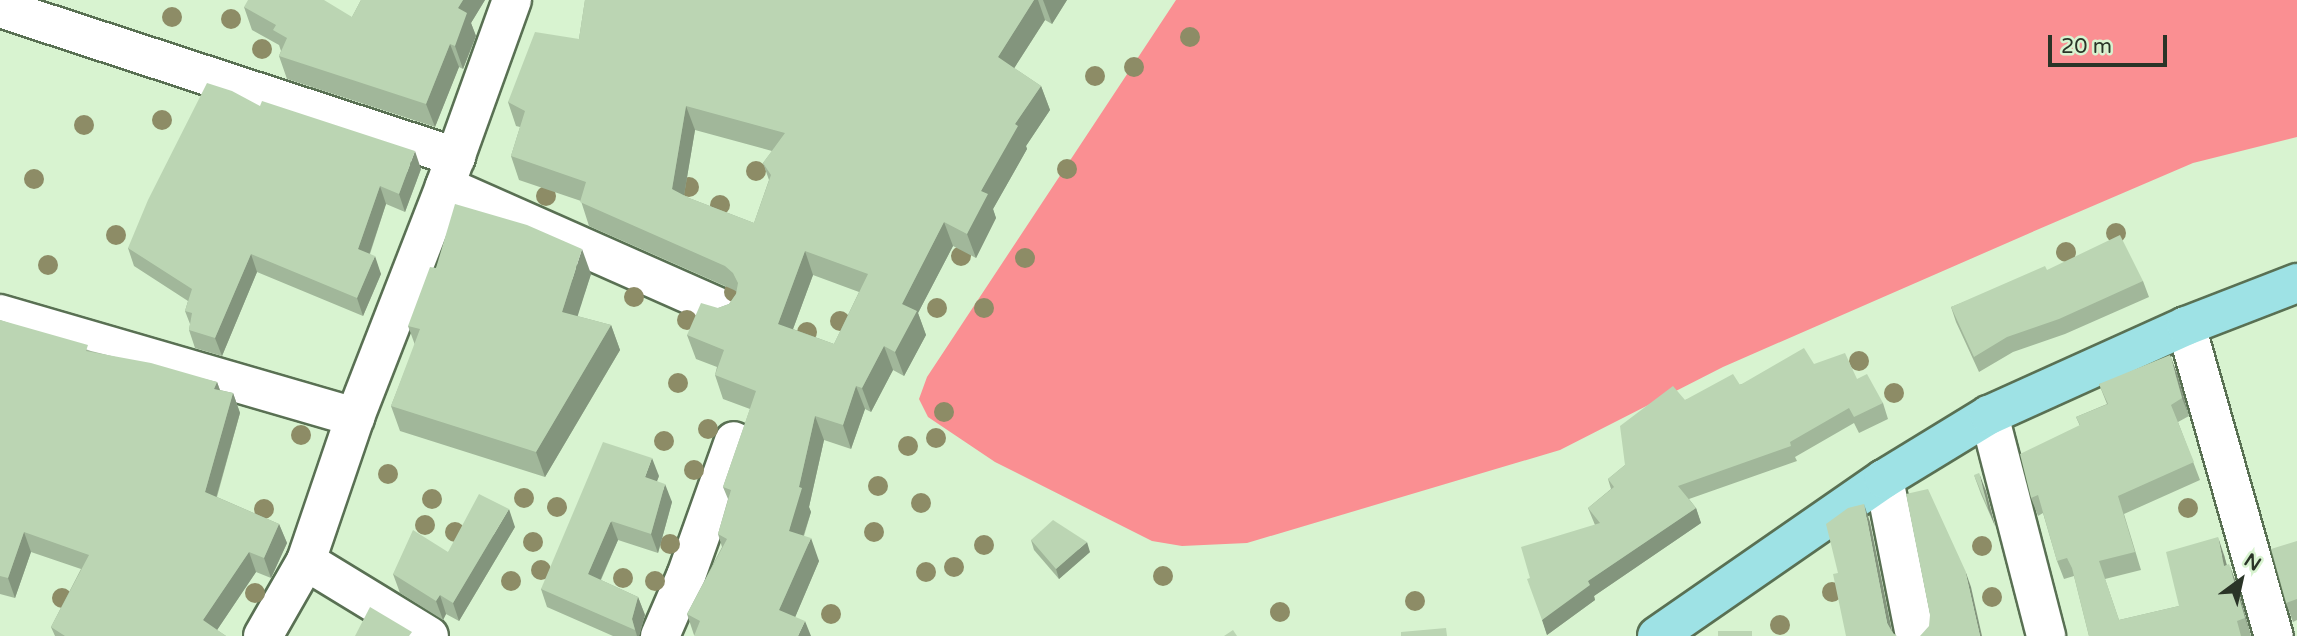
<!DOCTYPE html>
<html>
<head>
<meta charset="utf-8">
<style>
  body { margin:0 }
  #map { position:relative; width:2297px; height:636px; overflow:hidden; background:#d8f3d0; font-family:"Varela Round",sans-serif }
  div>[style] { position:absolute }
  .water>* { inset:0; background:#fa8f92 }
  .roads { filter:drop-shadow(2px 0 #597053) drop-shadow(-2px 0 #597053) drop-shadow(0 2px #597053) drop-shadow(0 -2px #597053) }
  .minor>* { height:38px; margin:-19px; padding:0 19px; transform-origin:19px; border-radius:19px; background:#fff }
  .major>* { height:38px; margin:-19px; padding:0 19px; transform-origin:19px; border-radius:19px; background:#9ee2e5 }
  .trees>* { width:20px; height:20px; margin:-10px; border-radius:50%; background:#8d8c66 }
  .wall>* { inset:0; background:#a1b79a }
  .shaded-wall>* { inset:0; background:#83957d }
  .building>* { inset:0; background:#bbd5b3; transform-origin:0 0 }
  span { translate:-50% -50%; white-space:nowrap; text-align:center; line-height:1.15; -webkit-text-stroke:7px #d8f3d0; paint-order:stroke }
  .north { position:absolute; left:2206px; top:545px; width:70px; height:70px; -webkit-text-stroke:5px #d8f3d0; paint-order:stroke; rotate:33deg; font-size:19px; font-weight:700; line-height:28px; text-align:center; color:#2a3427 }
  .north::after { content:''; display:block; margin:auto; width:24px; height:32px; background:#2a3427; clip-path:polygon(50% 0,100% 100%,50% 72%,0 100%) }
  .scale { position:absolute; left:2048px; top:35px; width:119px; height:32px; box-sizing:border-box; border:4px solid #2a3427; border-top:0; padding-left:9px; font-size:21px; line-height:24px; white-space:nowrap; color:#2a3427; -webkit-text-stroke:5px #d8f3d0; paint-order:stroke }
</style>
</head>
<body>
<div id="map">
  <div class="water">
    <div style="clip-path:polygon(1176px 0,2297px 0,2297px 137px,2193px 163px,2046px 226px,1723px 367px,1560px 450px,1247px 543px,1182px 546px,1152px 541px,995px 462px,928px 417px,919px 399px,927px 377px)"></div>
  </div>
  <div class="roads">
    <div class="minor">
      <div style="left:0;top:8px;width:480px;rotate:18.1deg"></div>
      <div style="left:445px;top:186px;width:306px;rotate:23.9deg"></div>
      <div style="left:0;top:314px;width:370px;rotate:16.2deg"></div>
      <div style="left:2186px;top:326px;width:322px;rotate:74.2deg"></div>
      <div style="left:1989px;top:415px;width:228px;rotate:75.5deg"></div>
      <div style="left:1884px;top:479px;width:160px;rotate:78.8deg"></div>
      <div style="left:306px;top:561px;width:144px;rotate:31.4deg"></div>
      <div style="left:263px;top:636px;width:86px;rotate:-60.2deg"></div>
      <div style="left:306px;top:561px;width:152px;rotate:-71.2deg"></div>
      <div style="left:355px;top:417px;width:248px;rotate:-68.7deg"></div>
      <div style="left:445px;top:186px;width:198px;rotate:-70.2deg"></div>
      <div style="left:660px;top:636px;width:65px;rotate:-66.6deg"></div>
      <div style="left:686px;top:576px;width:143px;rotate:-70.4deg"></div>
    </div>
    <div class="major">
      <div style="left:1657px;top:636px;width:276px;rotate:-34.7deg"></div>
      <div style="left:1884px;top:479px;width:123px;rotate:-31.4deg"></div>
      <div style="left:1989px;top:415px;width:216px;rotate:-24.3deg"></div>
      <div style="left:2186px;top:326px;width:119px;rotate:-21.2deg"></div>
    </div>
  </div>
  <div class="trees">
    <div style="left:172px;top:17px"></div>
    <div style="left:231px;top:19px"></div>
    <div style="left:1190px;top:37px"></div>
    <div style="left:262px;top:49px"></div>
    <div style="left:1134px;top:67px"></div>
    <div style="left:1095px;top:76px"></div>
    <div style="left:162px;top:120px"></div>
    <div style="left:84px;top:125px"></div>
    <div style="left:1067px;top:169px"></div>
    <div style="left:756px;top:171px"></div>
    <div style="left:34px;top:179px"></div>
    <div style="left:689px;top:187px"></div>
    <div style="left:546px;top:196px"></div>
    <div style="left:720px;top:205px"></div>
    <div style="left:2116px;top:233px"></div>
    <div style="left:116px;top:235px"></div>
    <div style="left:2066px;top:252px"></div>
    <div style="left:961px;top:256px"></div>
    <div style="left:1025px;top:258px"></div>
    <div style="left:48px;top:265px"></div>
    <div style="left:734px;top:292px"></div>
    <div style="left:634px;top:297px"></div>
    <div style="left:937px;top:308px"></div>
    <div style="left:984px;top:308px"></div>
    <div style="left:687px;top:320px"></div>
    <div style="left:840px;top:321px"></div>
    <div style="left:807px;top:332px"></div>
    <div style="left:1859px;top:361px"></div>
    <div style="left:678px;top:383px"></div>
    <div style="left:1894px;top:393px"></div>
    <div style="left:944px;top:412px"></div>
    <div style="left:708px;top:429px"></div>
    <div style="left:301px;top:435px"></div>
    <div style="left:936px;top:438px"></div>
    <div style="left:664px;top:441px"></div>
    <div style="left:908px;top:446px"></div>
    <div style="left:694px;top:470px"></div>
    <div style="left:388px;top:474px"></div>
    <div style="left:878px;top:486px"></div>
    <div style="left:524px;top:498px"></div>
    <div style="left:432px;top:499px"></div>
    <div style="left:921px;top:503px"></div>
    <div style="left:557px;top:507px"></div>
    <div style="left:2188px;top:508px"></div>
    <div style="left:264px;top:509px"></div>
    <div style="left:425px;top:525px"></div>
    <div style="left:455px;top:532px"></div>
    <div style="left:874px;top:532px"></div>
    <div style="left:533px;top:542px"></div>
    <div style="left:670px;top:544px"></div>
    <div style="left:984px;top:545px"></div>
    <div style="left:1982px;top:546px"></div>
    <div style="left:954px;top:567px"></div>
    <div style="left:541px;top:570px"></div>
    <div style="left:926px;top:572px"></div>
    <div style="left:1163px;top:576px"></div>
    <div style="left:623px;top:578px"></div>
    <div style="left:511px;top:581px"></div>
    <div style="left:655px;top:581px"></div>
    <div style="left:1832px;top:592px"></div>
    <div style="left:255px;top:593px"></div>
    <div style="left:1992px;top:597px"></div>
    <div style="left:62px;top:598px"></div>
    <div style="left:1415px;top:601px"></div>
    <div style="left:1280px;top:612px"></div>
    <div style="left:831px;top:614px"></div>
    <div style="left:1780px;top:625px"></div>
  </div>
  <div class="wall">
    <div style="clip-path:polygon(361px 0,485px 0,471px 23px,476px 36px,463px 69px,459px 67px,435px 127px,287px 79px,279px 56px,281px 51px,279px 45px,252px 30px,244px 7px,352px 17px)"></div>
    <div style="clip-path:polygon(evenodd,585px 0,1067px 0,1052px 24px,1045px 20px,1014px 68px,1041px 86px,1050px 110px,1026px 146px,1027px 149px,993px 209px,996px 218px,976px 258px,953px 246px,918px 313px,926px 335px,904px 376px,893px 370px,871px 412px,865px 409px,851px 449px,824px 440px,809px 507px,811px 512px,804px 536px,819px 561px,795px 617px,694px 635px,687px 614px,722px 547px,718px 534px,728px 499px,723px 487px,750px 409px,723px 399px,715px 375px,717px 367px,696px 359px,687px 335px,718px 308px,729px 304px,736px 294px,737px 292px,734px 290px,589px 226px,581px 201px,519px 180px,511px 156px,520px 127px,516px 126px,508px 102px,579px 39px,585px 0,695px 130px,772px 151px,763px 163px,769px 180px,754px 223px,689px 198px,684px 195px,695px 130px,585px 0,813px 275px,859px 292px,834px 344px,793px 329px,813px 275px)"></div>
    <div style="clip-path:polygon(421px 169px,405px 212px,386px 204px,370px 254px,381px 274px,363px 316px,257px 272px,222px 356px,195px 348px,189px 330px,190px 324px,185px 311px,188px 301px,134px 266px,128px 248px)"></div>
    <div style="clip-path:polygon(2047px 270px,2143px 281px,2149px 297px,2065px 334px,2013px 352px,1979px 372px,1956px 322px,1951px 307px)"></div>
    <div style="clip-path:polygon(591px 274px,577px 316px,611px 325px,620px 350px,545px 477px,400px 431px,391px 406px,415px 345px,408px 326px)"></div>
    <div style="clip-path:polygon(0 320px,91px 351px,217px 382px,220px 390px,233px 393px,240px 413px,217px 497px,279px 524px,287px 543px,271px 578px,256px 572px,217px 630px,226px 636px,55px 636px,51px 627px,81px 569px,31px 552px,15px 598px,0 594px)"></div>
    <div style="clip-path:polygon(1814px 364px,1857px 379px,1883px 403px,1888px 419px,1859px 433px,1854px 423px,1795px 457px,1797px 461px,1689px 499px,1696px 508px,1701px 523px,1594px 596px,1595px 600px,1547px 635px,1530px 578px,1595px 525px,1588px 508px,1611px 489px,1608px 479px,1625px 465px,1685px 400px)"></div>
    <div style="clip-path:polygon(2177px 373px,2189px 416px,2178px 422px,2200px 480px,2124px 514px,2141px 570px,2105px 579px,2119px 620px,2179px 606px,2224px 555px,2227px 565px,2236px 582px,2251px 636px,2089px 636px,2074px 576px,2064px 579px,2057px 561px,2043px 513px,2038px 516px,2031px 498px,2080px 426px,2076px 417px,2107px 404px,2099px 384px)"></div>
    <div style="clip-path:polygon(1974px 475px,1986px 491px,1995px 526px,1981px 494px)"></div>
    <div style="clip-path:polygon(659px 476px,657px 481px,672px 502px,658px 553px,618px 540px,601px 580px,638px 597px,645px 615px,639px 636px,613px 636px,547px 607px,541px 589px)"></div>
    <div style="clip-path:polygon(515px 527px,459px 621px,446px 614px,443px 620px,400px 593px,393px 574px,448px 552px)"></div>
    <div style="clip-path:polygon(1031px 540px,1090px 552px,1059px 579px,1034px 550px)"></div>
    <div style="clip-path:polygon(2297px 541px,2297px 620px,2293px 622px,2286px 603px)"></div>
  </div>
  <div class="shaded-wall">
    <div style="clip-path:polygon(463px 0,485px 0,471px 23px,476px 36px,463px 69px,455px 46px,458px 8px)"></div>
    <div style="clip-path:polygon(1034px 0,1038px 0,1045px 20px,1006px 81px,998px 57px)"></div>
    <div style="clip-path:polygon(1043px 0,1067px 0,1052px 24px)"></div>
    <div style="clip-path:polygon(450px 44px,459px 67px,435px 127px,426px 104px)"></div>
    <div style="clip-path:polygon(1041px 86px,1050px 110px,1026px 146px,1027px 149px,993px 209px,996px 218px,976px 258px,967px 234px,981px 191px,1015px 124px)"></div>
    <div style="clip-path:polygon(686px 106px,695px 130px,681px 213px,672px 189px)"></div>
    <div style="clip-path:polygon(415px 151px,421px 169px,405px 212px,399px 194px)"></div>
    <div style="clip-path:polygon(380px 186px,386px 204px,365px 267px,358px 249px)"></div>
    <div style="clip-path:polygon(944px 222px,953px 246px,918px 313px,926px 335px,904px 376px,895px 352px,902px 304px)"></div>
    <div style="clip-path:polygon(582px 249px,591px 274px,571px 337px,562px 312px)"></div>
    <div style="clip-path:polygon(805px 251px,813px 275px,786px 348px,778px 324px)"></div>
    <div style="clip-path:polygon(251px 254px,257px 272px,222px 356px,215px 338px)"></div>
    <div style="clip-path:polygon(375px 256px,381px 274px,363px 316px,357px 298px)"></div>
    <div style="clip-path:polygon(611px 325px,620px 350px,545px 477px,536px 452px)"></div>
    <div style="clip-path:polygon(884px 346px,893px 370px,871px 412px,862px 388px)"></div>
    <div style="clip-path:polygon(2170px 355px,2177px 373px,2189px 416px,2182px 398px)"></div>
    <div style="clip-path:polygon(217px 382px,224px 402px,214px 389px)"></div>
    <div style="clip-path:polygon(856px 386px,865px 409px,851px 449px,843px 425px)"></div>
    <div style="clip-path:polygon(233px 393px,240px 413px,212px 512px,205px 492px)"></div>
    <div style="clip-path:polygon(815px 416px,824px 440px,809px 507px,811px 512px,797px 555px,789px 531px)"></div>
    <div style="clip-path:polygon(652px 458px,659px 476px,651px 496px,645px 477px)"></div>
    <div style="clip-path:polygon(1979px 473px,1986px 491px,1995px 526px,1988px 508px)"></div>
    <div style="clip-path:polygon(665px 484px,672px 502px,658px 553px,651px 534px)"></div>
    <div style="clip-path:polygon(1864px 504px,1870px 522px,1893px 636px,1887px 623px)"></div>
    <div style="clip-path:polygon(1696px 508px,1701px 523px,1594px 596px,1595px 600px,1547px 635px,1542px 620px,1588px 581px)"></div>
    <div style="clip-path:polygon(509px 509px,515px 527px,459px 621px,453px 603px)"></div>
    <div style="clip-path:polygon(611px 521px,618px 540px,595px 592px,588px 574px)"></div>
    <div style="clip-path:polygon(279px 524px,287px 543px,271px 578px,264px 558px)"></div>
    <div style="clip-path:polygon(24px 532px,31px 552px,15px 598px,8px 578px)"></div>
    <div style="clip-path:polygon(2218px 537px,2224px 555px,2231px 583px,2224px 566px)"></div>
    <div style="clip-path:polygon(811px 538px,819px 561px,788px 634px,779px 610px)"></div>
    <div style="clip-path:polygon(1087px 542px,1090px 552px,1059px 579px,1056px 569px)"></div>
    <div style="clip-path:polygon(249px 552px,256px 572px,213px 636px,203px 620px)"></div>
    <div style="clip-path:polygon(2229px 564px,2236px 582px,2251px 636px,2245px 618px)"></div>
    <div style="clip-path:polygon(1965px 570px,1971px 587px,1982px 636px,1980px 636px)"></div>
    <div style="clip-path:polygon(440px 595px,446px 614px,443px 620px,436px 601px)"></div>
    <div style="clip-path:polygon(638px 597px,645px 615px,639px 636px,637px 636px,632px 619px)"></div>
    <div style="clip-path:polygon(805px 621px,811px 636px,798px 636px)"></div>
  </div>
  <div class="building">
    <div style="clip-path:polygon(248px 0,324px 0,352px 17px,361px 0,463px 0,458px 8px,467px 13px,455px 46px,450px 44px,426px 104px,279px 56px,287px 38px,273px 30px,276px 25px,244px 7px)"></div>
    <div style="clip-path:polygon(evenodd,585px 0,1034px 0,998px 57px,1041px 86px,1015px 124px,1018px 126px,981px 191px,988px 194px,967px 234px,944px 222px,902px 304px,917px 311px,895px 352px,884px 346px,862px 388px,856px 386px,843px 425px,815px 416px,799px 487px,802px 488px,789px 531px,811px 538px,779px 610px,805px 621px,798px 636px,694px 636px,700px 621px,687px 614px,727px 539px,718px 534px,731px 490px,723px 487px,756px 391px,715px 375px,724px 350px,687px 335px,701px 303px,718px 308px,729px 304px,736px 294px,738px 283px,733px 273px,725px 266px,580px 202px,586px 182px,511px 156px,525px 111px,508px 102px,535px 32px,579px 39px,585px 0,686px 106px,785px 133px,763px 163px,771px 175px,754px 223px,689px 198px,672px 189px,686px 106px,585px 0,805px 251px,868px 274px,834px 344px,778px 324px,805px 251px)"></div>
    <div style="clip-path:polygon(207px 83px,232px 91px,260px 106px,262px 101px,415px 151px,399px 194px,380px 186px,358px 249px,375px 256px,357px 298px,251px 254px,215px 338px,189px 330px,192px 313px,185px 311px,192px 289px,128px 248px,148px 200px)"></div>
    <div style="clip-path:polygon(455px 204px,527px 225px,582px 249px,562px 312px,611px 325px,536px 452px,391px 406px,420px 329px,408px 326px,430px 267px,436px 268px)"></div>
    <div style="clip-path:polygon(2120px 235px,2143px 281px,2059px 319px,2007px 337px,1974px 357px,1951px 307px,2045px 266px,2047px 270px)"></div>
    <div style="clip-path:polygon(0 320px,88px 345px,86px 351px,151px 363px,217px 382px,214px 389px,233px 393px,205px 492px,279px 524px,264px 558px,249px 552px,203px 620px,226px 636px,65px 636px,51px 627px,89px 555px,24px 532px,8px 578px,0 576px)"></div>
    <div style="clip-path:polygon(1804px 348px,1814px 364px,1845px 353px,1857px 379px,1867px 374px,1883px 403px,1854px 417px,1849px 408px,1790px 442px,1791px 446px,1678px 486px,1696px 508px,1588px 581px,1590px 585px,1542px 620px,1527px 579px,1530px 578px,1521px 547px,1600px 523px,1588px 508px,1614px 487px,1608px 479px,1625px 465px,1620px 426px,1673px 386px,1685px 400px,1733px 374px,1740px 385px)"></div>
    <div style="clip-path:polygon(2170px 355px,2182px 398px,2171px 405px,2194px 462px,2118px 496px,2135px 552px,2099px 561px,2119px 620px,2179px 606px,2166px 552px,2218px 537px,2224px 566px,2229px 564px,2245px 618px,2237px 621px,2241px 636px,2089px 636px,2072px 568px,2067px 558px,2057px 561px,2038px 495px,2031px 498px,2020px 454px,2080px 425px,2076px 417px,2108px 404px,2099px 384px)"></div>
    <div style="clip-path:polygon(603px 442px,652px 458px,645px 477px,665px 484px,651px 534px,611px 521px,588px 574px,638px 597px,632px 619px,635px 630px,541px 589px)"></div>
    <div style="clip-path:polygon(1979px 473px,1988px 508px,1974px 475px)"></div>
    <div style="clip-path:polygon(1928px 489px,1965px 570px,1980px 636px,1920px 636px,1929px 626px,1930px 615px,1906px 494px)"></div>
    <div style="clip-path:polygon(479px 494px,509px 509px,453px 603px,440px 595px,436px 601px,393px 574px,413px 530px,448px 552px)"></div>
    <div style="clip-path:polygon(1864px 504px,1887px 623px,1893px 633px,1897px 636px,1846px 636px,1833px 574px,1838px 573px,1826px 524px,1848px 508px)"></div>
    <div style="clip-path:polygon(1053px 520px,1087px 542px,1056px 569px,1031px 540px)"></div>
    <div style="clip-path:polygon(2297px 541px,2297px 599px,2286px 603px,2271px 549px)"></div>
    <div style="clip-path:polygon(370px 607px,412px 632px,409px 636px,355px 636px)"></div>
    <div style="clip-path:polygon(1446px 628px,1447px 636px,1401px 636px,1401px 632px)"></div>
    <div style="clip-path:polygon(1233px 630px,1237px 636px,1224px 636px)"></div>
    <div style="left:1718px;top:631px;width:34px;height:5px"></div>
  </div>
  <div class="north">N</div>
  <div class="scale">20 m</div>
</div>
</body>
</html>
